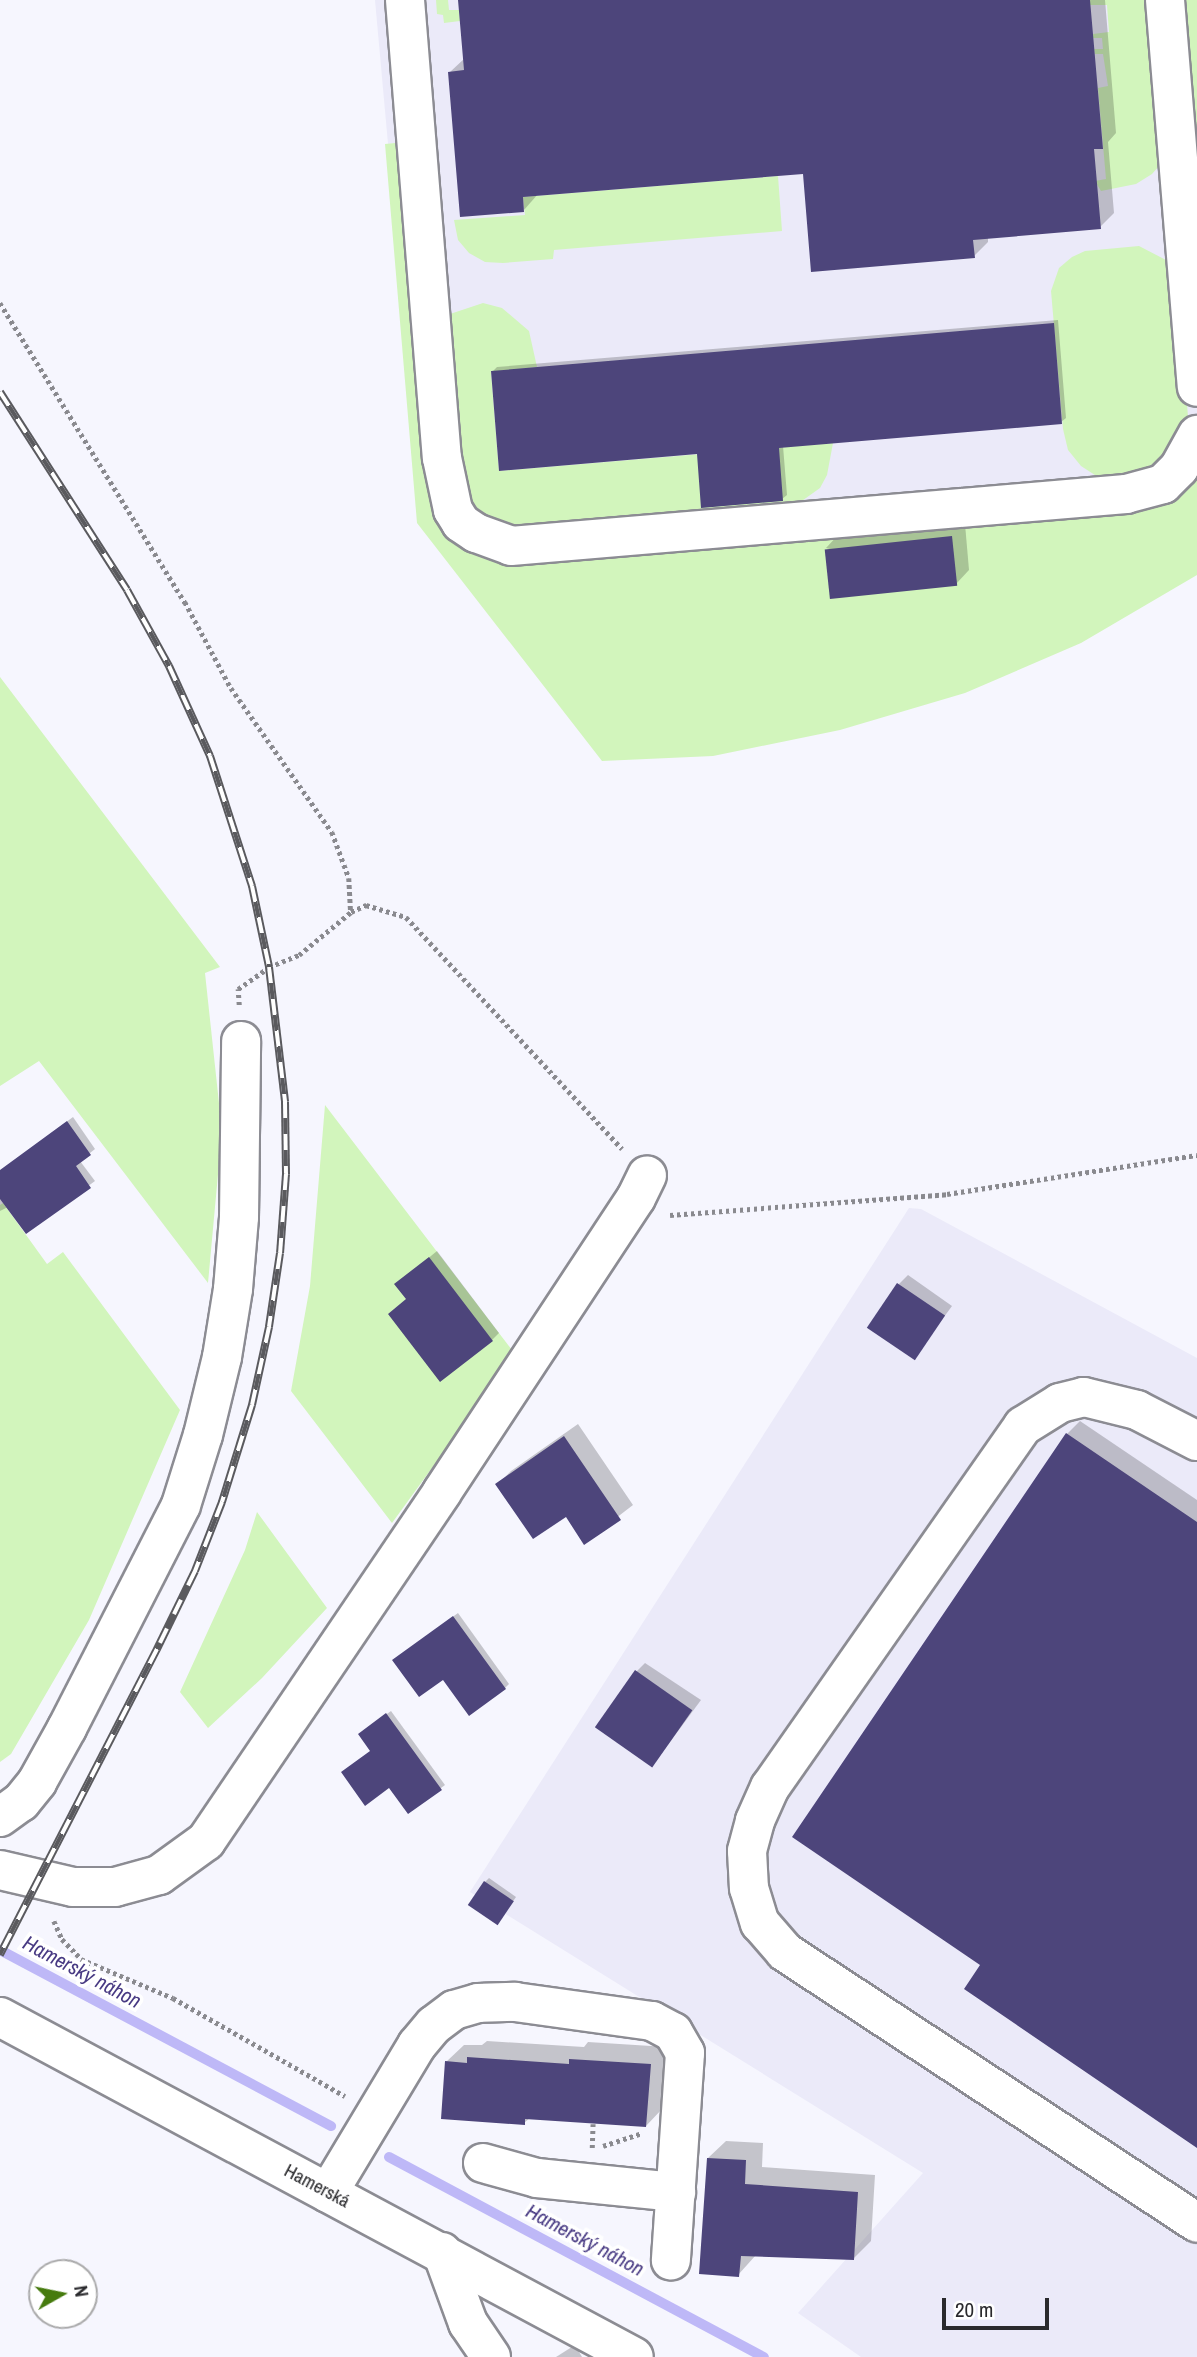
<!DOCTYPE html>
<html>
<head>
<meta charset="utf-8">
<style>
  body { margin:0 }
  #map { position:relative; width:1197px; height:2357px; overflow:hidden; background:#f6f6fe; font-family:"Archivo Narrow",sans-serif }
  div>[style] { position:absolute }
  .built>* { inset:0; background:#ebeaf9 }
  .green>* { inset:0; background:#d2f5bc }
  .shadow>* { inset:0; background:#0003 }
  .stream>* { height:10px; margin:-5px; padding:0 5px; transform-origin:5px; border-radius:5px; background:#beb8f7 }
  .building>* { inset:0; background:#4d457b; transform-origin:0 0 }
  .path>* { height:4.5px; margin-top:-2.25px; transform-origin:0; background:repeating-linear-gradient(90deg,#8a8a8f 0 3.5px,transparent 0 7px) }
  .roads { filter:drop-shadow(2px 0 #8c8c93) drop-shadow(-2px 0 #8c8c93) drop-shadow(0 2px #8c8c93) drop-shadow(0 -2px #8c8c93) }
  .minor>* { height:38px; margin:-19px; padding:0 19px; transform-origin:19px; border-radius:19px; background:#fff }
  .rail>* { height:8px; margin-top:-4px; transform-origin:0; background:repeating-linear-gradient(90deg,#fff 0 16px,#5a5a5e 0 32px); box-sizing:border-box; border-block:2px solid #5a5a5e }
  span { translate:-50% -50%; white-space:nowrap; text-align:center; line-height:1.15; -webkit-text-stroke:7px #fff; paint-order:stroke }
  .street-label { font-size:19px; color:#2a2a2d }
  .water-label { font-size:21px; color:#483a83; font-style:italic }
  .north { position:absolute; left:28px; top:2259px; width:70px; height:70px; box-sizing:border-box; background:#fff; border:2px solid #aaaaab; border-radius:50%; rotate:81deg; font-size:19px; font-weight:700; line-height:28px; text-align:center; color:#2a2a2d }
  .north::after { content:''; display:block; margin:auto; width:24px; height:32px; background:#467b0e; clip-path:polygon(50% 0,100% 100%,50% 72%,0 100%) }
  .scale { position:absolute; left:942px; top:2298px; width:107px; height:32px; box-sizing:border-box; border:4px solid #2a2a2d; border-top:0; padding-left:9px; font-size:21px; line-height:24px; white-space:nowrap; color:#2a2a2d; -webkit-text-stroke:5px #fff; paint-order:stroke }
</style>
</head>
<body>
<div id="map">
  <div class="built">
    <div style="clip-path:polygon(375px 0,1175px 0,1197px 267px,1197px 463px,1193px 470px,500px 554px,405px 142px,388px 144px)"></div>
    <div style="clip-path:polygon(909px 1208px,921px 1209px,1197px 1358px,1197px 2357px,861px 2357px,798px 2313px,923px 2173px,470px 1892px)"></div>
  </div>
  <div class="green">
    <div style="clip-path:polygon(436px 0,448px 0,449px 10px,459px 10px,460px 21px,444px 23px,443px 15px,437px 14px)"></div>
    <div style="clip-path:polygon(1090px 0,1154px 0,1160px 165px,1152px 174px,1136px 184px,1101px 191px,1095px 181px,1106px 179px,1098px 88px,1108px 86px,1103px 54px,1095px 54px,1094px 49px,1103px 49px,1102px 38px,1093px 38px,1093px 34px,1109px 32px,1107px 5px,1090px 5px)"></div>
    <div style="clip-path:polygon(1176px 0,1197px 0,1197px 252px)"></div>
    <div style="clip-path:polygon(405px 142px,462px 537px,1141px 503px,1197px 463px,1197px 575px,1081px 643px,965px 693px,840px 730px,713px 756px,602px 761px,417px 523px,385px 144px)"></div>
    <div style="clip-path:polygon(778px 176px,782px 231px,554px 250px,553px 259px,503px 263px,485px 262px,469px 253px,458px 240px,454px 220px,525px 215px,523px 197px)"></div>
    <div style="clip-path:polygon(1139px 246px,1166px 260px,1174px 270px,1178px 286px,1189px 430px,1171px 463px,1119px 483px,1098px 477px,1081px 466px,1068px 450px,1063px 429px,1051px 291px,1059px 268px,1072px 257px,1085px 251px)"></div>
    <div style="clip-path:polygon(483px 303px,502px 308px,529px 331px,537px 367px,491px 372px,499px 471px,833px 443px,827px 475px,820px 488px,792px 508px,519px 534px,465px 511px,444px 325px,450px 314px)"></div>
    <div style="clip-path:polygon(0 677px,220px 967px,205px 973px,222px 1131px,208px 1283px,39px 1061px,0 1086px)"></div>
    <div style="clip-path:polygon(325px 1105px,512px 1350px,453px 1439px,392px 1523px,291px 1391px,310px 1286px)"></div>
    <div style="clip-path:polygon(3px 1203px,47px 1264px,63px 1252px,180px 1410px,89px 1620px,11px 1754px,0 1762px,0 1205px)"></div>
    <div style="clip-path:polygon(257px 1512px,327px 1608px,262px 1678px,208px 1728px,180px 1692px,245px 1550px)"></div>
  </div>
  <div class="shadow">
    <div style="clip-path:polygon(460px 0,1105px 0,1116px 133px,1108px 142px,1114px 213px,1100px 227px,988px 237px,988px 242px,974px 256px,804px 172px,538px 194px,524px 210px,450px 72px,465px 58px)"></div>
    <div style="clip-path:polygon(1058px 320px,1066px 418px,1061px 422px,783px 446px,787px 495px,782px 499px,699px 453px,492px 372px,497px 367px)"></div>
    <div style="clip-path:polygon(965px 524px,969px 570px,956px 584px,826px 548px,839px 534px)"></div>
    <div style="clip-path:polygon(73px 1117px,95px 1149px,80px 1161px,95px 1181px,26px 1232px,8px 1207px,0 1211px,0 1171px)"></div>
    <div style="clip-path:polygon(437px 1251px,499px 1333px,492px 1340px,408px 1299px,397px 1284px)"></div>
    <div style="clip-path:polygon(908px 1275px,952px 1306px,914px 1358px,899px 1284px)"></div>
    <div style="clip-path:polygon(1080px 1421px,1197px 1500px,1197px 2146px,983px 1965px,1067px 1434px)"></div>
    <div style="clip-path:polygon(578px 1424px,633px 1505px,585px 1542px,566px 1515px,498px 1484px,511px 1471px)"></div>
    <div style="clip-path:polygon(458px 1613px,509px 1684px,505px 1688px,443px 1677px,398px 1657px)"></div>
    <div style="clip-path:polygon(645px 1663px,701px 1700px,653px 1765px,636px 1672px)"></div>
    <div style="clip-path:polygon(391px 1711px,445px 1785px,409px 1812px,390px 1786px,364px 1730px)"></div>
    <div style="clip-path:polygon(489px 1878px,516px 1897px,501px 1919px,485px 1882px)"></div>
    <div style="clip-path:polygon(487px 2041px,584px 2047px,588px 2042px,667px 2047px,663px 2108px,646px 2126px,530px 2118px,524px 2123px,446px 2062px,464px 2045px,482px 2045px)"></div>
    <div style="clip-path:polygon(726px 2141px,763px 2143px,762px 2167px,875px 2175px,871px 2241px,854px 2258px,756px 2255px,738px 2275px,708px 2158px)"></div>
    <div style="clip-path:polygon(575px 2345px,582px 2357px,556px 2357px)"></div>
  </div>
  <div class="stream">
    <div style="left:0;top:1950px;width:375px;rotate:28deg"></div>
    <div style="left:389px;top:2157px;width:425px;rotate:28.1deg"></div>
  </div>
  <div class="building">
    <div style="clip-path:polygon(458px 0,1090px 0,1103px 149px,1094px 149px,1101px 229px,973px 240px,975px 258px,811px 272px,803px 174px,523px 197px,524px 212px,460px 217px,448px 72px,464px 70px)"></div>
    <div style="clip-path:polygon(1054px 323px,1062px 424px,779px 448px,783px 501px,701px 508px,697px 454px,499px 471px,491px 371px)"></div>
    <div style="left:952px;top:536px;width:50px;height:128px;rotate:84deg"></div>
    <div style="clip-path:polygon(67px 1121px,91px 1155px,76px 1166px,91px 1188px,26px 1234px,0 1199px,0 1170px)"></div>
    <div style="clip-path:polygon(429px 1257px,493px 1341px,440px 1382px,388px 1314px,406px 1299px,394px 1284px)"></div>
    <div style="left:897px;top:1283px;width:58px;height:54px;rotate:34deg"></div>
    <div style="clip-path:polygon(1066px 1433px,1197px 1522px,1197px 2148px,964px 1989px,980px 1965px,792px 1837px)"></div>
    <div style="clip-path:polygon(564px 1436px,621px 1520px,584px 1545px,566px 1517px,533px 1539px,495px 1484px)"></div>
    <div style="clip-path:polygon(453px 1616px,506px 1689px,469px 1716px,443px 1680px,419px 1697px,392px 1660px)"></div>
    <div style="left:635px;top:1670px;width:70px;height:70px;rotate:35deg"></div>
    <div style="clip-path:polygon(386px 1713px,442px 1790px,408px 1814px,389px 1788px,365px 1806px,341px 1772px,370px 1751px,358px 1734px)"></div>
    <div style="left:484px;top:1881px;width:36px;height:29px;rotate:34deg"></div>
    <div style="clip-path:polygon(467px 2057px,569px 2064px,569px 2059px,651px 2064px,646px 2127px,525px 2119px,525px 2125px,441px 2119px,445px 2061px,467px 2063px)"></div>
    <div style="clip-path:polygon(707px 2158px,746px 2160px,745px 2184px,858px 2192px,854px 2260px,741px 2256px,739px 2277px,699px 2274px)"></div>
  </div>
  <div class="path">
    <div style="left:0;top:303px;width:352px;rotate:58.3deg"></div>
    <div style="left:185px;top:602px;width:98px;rotate:61.9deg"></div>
    <div style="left:231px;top:688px;width:176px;rotate:55deg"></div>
    <div style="left:332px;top:832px;width:49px;rotate:69.7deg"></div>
    <div style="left:349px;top:878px;width:34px;rotate:87deg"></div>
    <div style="left:239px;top:1005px;width:16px;rotate:-94deg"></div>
    <div style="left:238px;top:989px;width:38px;rotate:-35deg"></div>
    <div style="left:269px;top:967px;width:32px;rotate:-22deg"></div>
    <div style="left:299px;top:955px;width:67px;rotate:-39.6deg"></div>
    <div style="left:351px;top:912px;width:17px;rotate:-25deg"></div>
    <div style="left:366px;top:905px;width:42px;rotate:16.7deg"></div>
    <div style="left:406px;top:917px;width:317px;rotate:47deg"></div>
    <div style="left:670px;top:1215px;width:278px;rotate:-4.3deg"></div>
    <div style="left:947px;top:1194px;width:253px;rotate:-8.9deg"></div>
    <div style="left:54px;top:1921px;width:20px;rotate:66deg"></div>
    <div style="left:62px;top:1939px;width:28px;rotate:46deg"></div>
    <div style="left:81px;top:1959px;width:100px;rotate:23deg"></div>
    <div style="left:173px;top:1998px;width:198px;rotate:29.7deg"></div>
    <div style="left:603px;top:2146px;width:41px;rotate:-18.4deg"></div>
    <div style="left:592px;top:2148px;width:24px;rotate:-88deg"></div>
  </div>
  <div class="roads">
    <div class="minor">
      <div style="left:405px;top:0;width:459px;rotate:85.4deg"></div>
      <div style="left:442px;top:458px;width:53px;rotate:78.1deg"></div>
      <div style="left:453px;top:510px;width:15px;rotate:58deg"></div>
      <div style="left:461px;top:523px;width:18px;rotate:34deg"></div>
      <div style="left:476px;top:533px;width:37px;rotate:20deg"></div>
      <div style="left:511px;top:546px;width:617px;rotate:-4.83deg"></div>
      <div style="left:1126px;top:494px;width:38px;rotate:-15deg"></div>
      <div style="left:1163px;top:484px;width:23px;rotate:-45deg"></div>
      <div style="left:1179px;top:468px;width:38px;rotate:-61deg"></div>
      <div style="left:1165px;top:0;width:388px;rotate:85.3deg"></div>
      <div style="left:1197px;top:1441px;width:68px;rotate:-152.7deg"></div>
      <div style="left:1137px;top:1410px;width:55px;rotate:-166.2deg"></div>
      <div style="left:1084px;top:1397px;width:25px;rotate:166deg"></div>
      <div style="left:1060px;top:1403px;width:44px;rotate:148.1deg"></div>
      <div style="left:1023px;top:1426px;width:441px;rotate:125deg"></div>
      <div style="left:770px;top:1787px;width:37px;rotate:114deg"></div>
      <div style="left:755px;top:1821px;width:31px;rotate:105deg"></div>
      <div style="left:747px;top:1851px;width:37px;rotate:87deg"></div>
      <div style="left:749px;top:1888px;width:37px;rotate:73deg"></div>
      <div style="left:760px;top:1923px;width:38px;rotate:49deg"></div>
      <div style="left:785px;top:1952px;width:493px;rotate:33.3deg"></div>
      <div style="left:0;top:1817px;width:26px;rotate:-36deg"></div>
      <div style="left:21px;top:1802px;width:26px;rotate:-51deg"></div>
      <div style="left:37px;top:1782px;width:62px;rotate:-60.9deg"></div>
      <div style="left:67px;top:1728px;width:250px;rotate:-62.9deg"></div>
      <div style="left:181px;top:1505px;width:73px;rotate:-72.6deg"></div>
      <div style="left:203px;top:1435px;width:80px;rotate:-76.3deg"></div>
      <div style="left:222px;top:1357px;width:69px;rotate:-80.8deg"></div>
      <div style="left:233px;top:1289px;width:72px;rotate:-85.2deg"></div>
      <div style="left:239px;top:1217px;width:176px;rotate:-89.3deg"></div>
      <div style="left:0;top:1870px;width:75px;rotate:13.1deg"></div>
      <div style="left:73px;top:1887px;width:42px"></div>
      <div style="left:115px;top:1887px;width:46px;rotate:-15.3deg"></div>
      <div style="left:159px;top:1875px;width:58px;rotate:-35.9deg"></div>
      <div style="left:206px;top:1841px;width:421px;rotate:-55.9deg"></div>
      <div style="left:442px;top:1492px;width:352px;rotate:-56.6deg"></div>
      <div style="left:636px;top:1198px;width:25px;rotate:-64deg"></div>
      <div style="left:0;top:2017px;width:719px;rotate:28.2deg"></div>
      <div style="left:483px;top:2163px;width:56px;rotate:15.5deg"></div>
      <div style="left:537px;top:2178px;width:140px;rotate:5.8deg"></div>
      <div style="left:328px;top:2193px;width:173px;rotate:-59deg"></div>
      <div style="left:417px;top:2045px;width:26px;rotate:-50deg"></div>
      <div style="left:434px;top:2025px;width:25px;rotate:-37deg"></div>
      <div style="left:454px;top:2010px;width:25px;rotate:-16deg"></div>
      <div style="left:478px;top:2003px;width:37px;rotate:-2deg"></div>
      <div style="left:515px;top:2002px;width:138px;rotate:7.9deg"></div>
      <div style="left:652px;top:2021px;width:24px;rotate:28deg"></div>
      <div style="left:673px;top:2032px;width:24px;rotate:60deg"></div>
      <div style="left:685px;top:2053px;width:208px;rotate:93.9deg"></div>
      <div style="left:442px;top:2252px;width:76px;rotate:69.9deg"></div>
      <div style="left:468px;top:2323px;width:41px;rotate:55.9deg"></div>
    </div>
  </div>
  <div class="rail">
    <div style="left:0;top:392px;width:235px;rotate:57.3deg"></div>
    <div style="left:127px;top:590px;width:87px;rotate:61.1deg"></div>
    <div style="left:169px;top:666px;width:99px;rotate:65.5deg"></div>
    <div style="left:210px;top:756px;width:137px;rotate:72.1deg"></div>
    <div style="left:252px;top:886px;width:83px;rotate:78.1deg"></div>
    <div style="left:269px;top:967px;width:136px;rotate:83.2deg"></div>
    <div style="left:285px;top:1102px;width:72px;rotate:89.2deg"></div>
    <div style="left:286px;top:1174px;width:79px;rotate:94.3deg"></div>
    <div style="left:280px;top:1253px;width:75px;rotate:98.5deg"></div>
    <div style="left:269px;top:1327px;width:80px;rotate:102.3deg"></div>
    <div style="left:252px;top:1405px;width:102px;rotate:107.2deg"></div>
    <div style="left:222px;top:1502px;width:74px;rotate:111.4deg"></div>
    <div style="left:195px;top:1571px;width:87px;rotate:116deg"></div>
    <div style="left:157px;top:1649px;width:344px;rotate:117.2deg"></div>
  </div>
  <div class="street-label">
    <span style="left:317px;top:2186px;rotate:28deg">Hamerská</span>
  </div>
  <div class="water-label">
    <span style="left:82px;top:1972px;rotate:28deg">Hamerský náhon</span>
    <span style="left:585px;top:2240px;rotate:28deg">Hamerský náhon</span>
  </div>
  <div class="north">N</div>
  <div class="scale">20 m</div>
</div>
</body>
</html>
